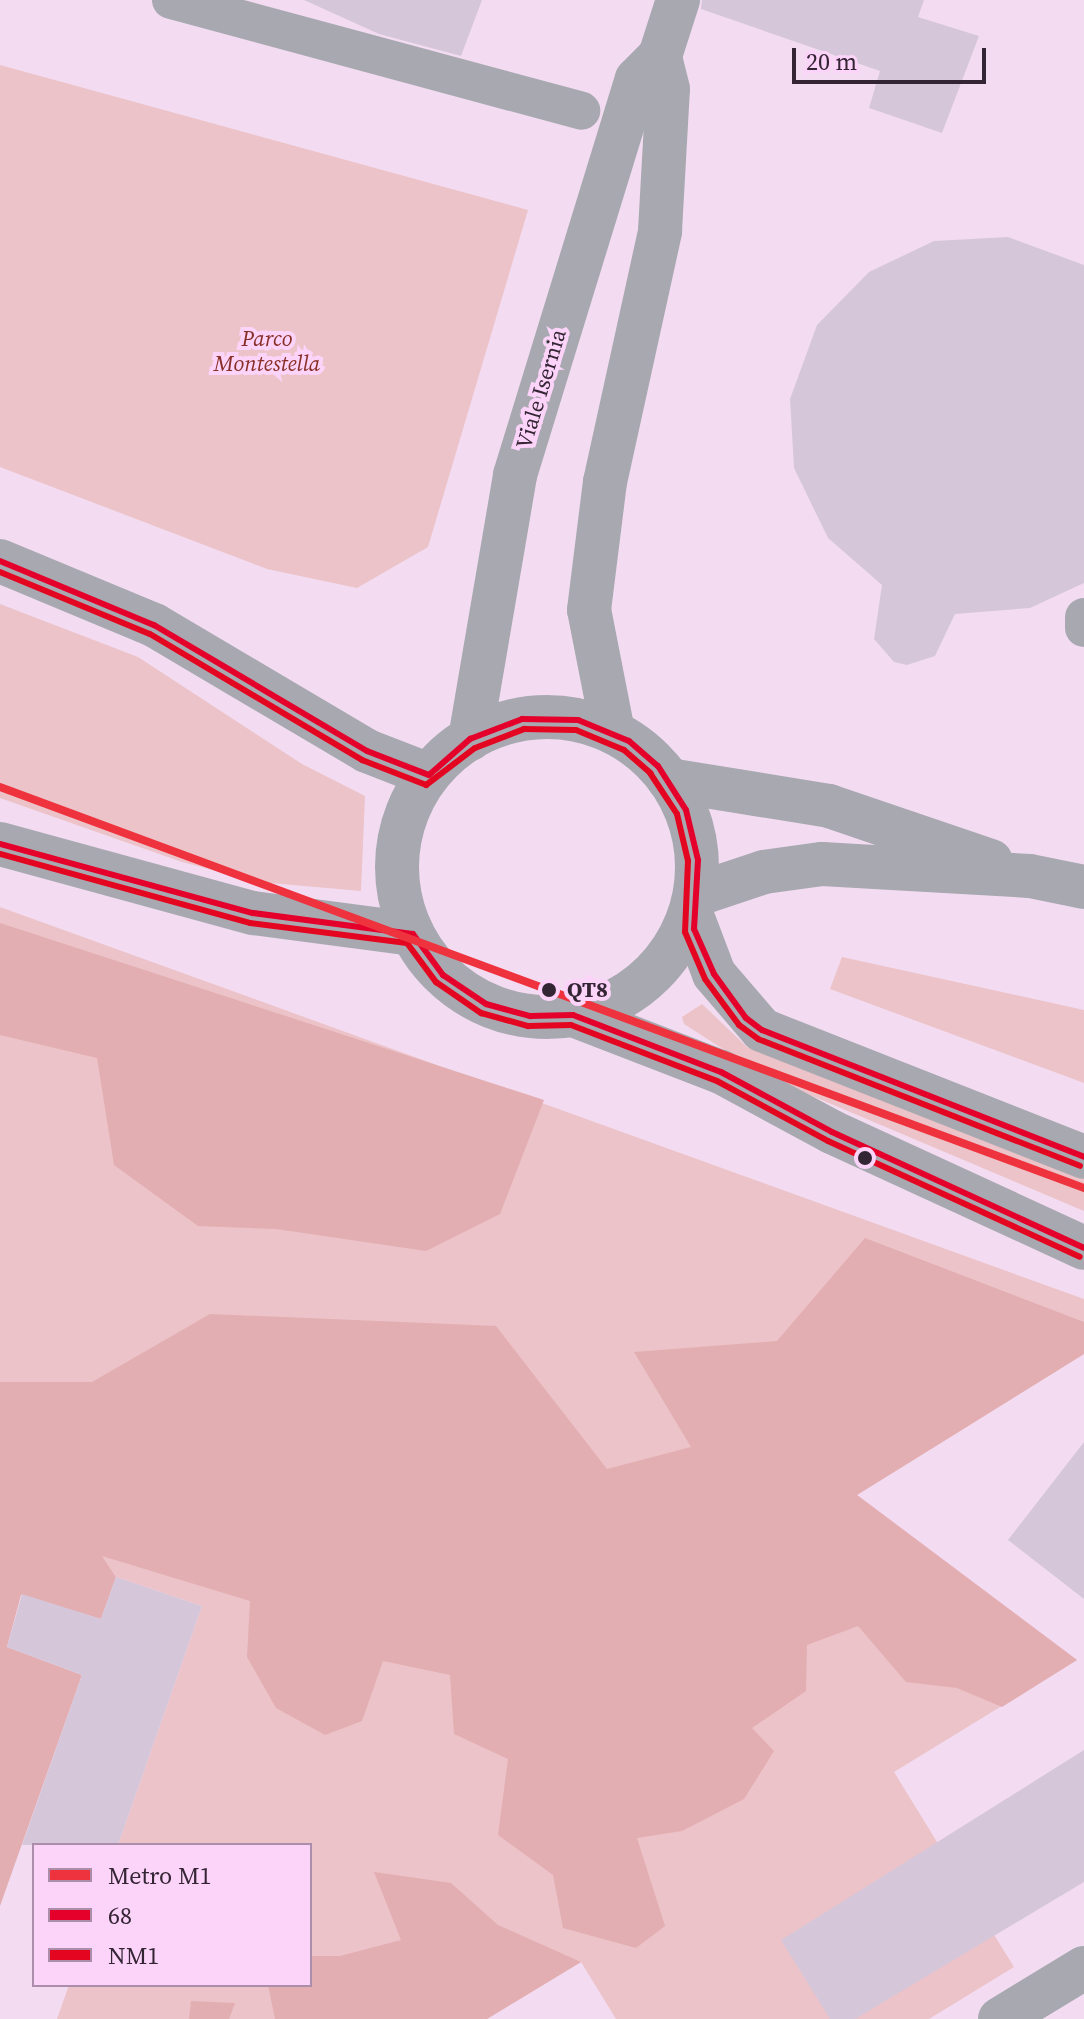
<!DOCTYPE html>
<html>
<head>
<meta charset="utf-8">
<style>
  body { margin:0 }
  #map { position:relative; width:1084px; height:2019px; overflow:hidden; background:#f3dcf1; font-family:"Source Serif 4",serif }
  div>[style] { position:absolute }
  .green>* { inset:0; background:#ecc3c8 }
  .forest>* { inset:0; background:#e2aeb2 }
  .building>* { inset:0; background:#d5c7d9 }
  .service>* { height:38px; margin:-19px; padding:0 19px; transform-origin:19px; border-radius:19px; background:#a8a9b0 }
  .minor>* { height:44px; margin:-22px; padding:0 22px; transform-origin:22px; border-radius:22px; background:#a8a9b0 }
  .tertiary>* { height:44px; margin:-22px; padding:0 22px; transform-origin:22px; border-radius:22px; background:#a8a9b0 }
  .tertiary>.ring { margin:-22px; padding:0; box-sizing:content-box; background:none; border:44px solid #a8a9b0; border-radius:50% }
  .bus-1>* { height:6px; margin:-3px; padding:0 3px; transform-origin:3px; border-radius:3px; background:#e4002b }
  .bus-2>* { height:6px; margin:-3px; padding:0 3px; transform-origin:3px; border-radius:3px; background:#e40520 }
  .metro-1>* { height:8px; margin:-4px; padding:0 4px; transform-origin:4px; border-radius:4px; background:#ee333e }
  .dots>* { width:22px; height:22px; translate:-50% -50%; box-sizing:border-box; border:4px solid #fcd3f9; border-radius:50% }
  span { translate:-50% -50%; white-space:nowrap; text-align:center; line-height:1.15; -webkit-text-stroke:8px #fcd3f9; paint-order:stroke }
  .park-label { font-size:22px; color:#882e26; font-style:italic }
  .street-label { font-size:22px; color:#342534 }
  .stop-label { font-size:22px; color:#342534; font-weight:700 }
  .left { translate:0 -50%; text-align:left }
  .legend { position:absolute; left:32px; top:1843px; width:280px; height:144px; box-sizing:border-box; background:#fcd3f9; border:2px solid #ac8daa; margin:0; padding:10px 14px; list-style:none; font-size:24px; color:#342534 }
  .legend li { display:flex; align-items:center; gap:16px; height:40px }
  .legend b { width:40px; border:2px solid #ac8daa }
  .scale { position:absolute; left:792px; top:48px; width:194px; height:36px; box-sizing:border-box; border:4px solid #342534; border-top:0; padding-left:10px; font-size:24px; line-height:28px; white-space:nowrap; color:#342534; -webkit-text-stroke:6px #fcd3f9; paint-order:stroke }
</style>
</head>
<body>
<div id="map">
  <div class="green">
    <div style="clip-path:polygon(0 65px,528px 210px,428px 547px,357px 588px,267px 569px,0 467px)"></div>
    <div style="clip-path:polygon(0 604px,138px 657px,302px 764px,365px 796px,361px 891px,259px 882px,182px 862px,0 798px)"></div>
    <div style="clip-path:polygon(0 907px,1084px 1299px,1084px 1354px,857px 1495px,1077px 1660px,894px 1772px,1014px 1967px,929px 2019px,616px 2019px,581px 1962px,487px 2019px,57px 2019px,69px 1985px,310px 1985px,310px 1845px,118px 1845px,202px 1606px,116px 1577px,101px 1555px,0 1545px)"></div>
    <div style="clip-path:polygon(842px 957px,1084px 1010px,1084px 1083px,830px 989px)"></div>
    <div style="clip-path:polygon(702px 1004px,747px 1047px,1084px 1178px,1084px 1211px,765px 1076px,684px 1024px,682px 1017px)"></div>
  </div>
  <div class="forest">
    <div style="clip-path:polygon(0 923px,544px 1100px,500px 1214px,426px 1251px,276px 1229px,198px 1226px,114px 1165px,97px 1058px,0 1035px)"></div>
    <div style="clip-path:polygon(865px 1238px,1084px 1322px,1084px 1354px,857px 1495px,1077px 1660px,1002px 1707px,957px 1688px,906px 1682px,858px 1626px,807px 1645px,806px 1691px,752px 1728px,774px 1751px,744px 1799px,682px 1831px,637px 1838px,665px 1926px,636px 1948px,563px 1928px,553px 1875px,498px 1835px,508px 1759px,454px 1734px,450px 1675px,383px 1661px,362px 1721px,325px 1735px,276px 1708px,247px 1657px,250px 1601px,102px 1556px,116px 1577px,101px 1619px,21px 1595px,7px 1647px,82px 1675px,0 1906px,0 1382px,92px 1382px,210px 1314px,496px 1326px,607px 1469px,691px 1447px,634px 1352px,777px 1341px)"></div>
    <div style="clip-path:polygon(374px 1872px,451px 1883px,498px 1925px,581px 1962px,487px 2019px,275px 2019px,268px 1985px,310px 1985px,310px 1956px,340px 1956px,401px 1940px)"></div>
    <div style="clip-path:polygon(191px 2001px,235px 2003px,229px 2019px,189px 2019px)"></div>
  </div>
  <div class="building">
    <div style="clip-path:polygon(304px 0,482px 0,461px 56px,379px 34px)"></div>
    <div style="clip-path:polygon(702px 0,924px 0,918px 17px,979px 36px,942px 133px,869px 108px,880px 71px,701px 9px)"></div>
    <div style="clip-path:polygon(1008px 237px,1084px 265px,1084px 583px,1030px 608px,955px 614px,935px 656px,907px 665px,894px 662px,874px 639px,882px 585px,828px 538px,794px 468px,790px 399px,817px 325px,869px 272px,934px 241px)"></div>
    <div style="clip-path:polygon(1084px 1442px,1084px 1599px,1008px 1540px)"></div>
    <div style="clip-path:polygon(116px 1577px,202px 1606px,118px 1845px,22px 1845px,82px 1675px,7px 1647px,22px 1594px,101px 1619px)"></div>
    <div style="clip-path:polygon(1084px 1750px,1084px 1882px,855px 2019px,830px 2019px,781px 1940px)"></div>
  </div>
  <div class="service">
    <div style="left:171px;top:0;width:425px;rotate:15.1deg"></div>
    <div style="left:1084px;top:617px;width:11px;rotate:90deg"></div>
  </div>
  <div class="minor">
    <div style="left:613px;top:732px;width:124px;rotate:-101.1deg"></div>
    <div style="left:589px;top:610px;width:129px;rotate:-82.9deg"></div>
    <div style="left:605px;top:482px;width:257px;rotate:-77.6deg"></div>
    <div style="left:660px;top:231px;width:142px;rotate:-86.8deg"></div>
    <div style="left:668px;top:89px;width:34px;rotate:-104deg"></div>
    <div style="left:470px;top:739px;width:268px;rotate:-80.3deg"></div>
    <div style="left:515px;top:475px;width:414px;rotate:-72.9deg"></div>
    <div style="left:637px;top:79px;width:33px;rotate:-45deg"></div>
    <div style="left:660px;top:56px;width:59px;rotate:-72.2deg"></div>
    <div style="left:669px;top:780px;width:162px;rotate:9.2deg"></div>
    <div style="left:829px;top:806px;width:171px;rotate:18.8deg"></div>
    <div style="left:695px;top:895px;width:73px;rotate:-18.4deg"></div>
    <div style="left:764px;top:872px;width:59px;rotate:-7.9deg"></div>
    <div style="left:822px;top:864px;width:208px;rotate:3.3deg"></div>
    <div style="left:1030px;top:876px;width:55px;rotate:11.5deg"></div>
    <div style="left:1000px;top:2019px;width:98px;rotate:-31.3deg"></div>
  </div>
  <div class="tertiary">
    <div style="left:0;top:561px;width:167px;rotate:22.6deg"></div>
    <div style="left:154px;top:625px;width:247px;rotate:30.6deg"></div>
    <div style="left:367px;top:751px;width:66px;rotate:21.2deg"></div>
    <div class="ring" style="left:397px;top:717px;width:256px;height:256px"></div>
    <div style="left:0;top:844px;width:262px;rotate:15.3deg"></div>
    <div style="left:253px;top:913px;width:161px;rotate:7.5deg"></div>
    <div style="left:691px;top:913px;width:65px;rotate:69.3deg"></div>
    <div style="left:714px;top:974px;width:74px;rotate:49.4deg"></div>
    <div style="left:762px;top:1030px;width:346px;rotate:21.5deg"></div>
    <div style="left:573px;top:1015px;width:159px;rotate:21.1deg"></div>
    <div style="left:721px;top:1072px;width:126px;rotate:28.4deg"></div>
    <div style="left:832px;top:1132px;width:277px;rotate:24.7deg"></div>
  </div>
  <div class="bus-1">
    <div style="left:0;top:561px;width:167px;rotate:22.6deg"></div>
    <div style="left:154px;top:625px;width:247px;rotate:30.6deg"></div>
    <div style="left:367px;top:751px;width:66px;rotate:21.2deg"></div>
    <div style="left:429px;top:775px;width:55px;rotate:-41.3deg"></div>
    <div style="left:470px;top:739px;width:56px;rotate:-21deg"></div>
    <div style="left:522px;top:719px;width:56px;rotate:1deg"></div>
    <div style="left:578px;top:720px;width:55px;rotate:22.4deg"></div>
    <div style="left:629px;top:741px;width:38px;rotate:41deg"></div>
    <div style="left:658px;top:766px;width:52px;rotate:57.5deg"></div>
    <div style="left:686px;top:810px;width:51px;rotate:76.5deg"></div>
    <div style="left:698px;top:860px;width:69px;rotate:93.3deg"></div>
    <div style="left:694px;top:929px;width:49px;rotate:66deg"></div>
    <div style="left:714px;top:974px;width:54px;rotate:54deg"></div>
    <div style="left:746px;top:1018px;width:20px;rotate:37deg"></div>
    <div style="left:762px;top:1030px;width:346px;rotate:21.5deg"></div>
    <div style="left:0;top:844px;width:262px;rotate:15.3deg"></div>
    <div style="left:253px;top:913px;width:161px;rotate:7.5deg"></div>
    <div style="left:413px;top:934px;width:51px;rotate:53.8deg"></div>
    <div style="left:443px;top:975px;width:52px;rotate:34deg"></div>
    <div style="left:486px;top:1004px;width:46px;rotate:15.3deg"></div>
    <div style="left:530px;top:1016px;width:43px;rotate:-1.3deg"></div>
    <div style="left:573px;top:1015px;width:159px;rotate:21.1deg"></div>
    <div style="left:721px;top:1072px;width:126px;rotate:28.4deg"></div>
    <div style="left:832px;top:1132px;width:277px;rotate:24.7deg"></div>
  </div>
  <div class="bus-2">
    <div style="left:0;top:572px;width:162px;rotate:22.5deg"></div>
    <div style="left:150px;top:634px;width:247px;rotate:30.7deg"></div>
    <div style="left:362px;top:760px;width:69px;rotate:21.3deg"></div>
    <div style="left:426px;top:785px;width:61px;rotate:-37.1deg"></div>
    <div style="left:475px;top:748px;width:53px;rotate:-21.2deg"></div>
    <div style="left:524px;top:729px;width:52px;rotate:1.1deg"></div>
    <div style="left:576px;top:730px;width:52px;rotate:22.6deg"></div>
    <div style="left:624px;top:750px;width:35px;rotate:41deg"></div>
    <div style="left:650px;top:773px;width:49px;rotate:56.6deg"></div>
    <div style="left:677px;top:814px;width:48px;rotate:76.8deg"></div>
    <div style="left:688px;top:861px;width:71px;rotate:92.4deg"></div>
    <div style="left:685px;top:932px;width:51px;rotate:66.9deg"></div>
    <div style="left:705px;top:979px;width:57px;rotate:53.5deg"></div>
    <div style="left:739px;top:1025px;width:24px;rotate:36deg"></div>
    <div style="left:758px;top:1039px;width:346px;rotate:21.5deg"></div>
    <div style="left:0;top:854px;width:259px;rotate:15.4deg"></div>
    <div style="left:250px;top:923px;width:158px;rotate:7.3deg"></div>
    <div style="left:407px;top:943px;width:49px;rotate:53.4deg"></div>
    <div style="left:436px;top:982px;width:55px;rotate:34.6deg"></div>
    <div style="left:481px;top:1013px;width:49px;rotate:15.5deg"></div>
    <div style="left:528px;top:1026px;width:43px;rotate:-1.3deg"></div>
    <div style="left:571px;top:1025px;width:156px;rotate:21deg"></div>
    <div style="left:717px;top:1081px;width:126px;rotate:28.4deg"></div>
    <div style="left:828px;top:1141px;width:277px;rotate:24.7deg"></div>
  </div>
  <div class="metro-1">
    <div style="left:0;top:787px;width:1156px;rotate:20.3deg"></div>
  </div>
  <div class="dots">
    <div style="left:549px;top:990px;background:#342534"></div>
    <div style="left:865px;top:1158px;background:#342534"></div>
  </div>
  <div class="park-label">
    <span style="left:267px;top:351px">Parco<br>Montestella</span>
  </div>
  <div class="street-label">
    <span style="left:541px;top:389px;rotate:-73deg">Viale Isernia</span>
  </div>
  <div class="stop-label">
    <span class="left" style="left:567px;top:990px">QT8</span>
  </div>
  <ul class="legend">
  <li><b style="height:10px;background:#ee333e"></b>Metro M1</li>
  <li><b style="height:10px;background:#e4002b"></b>68</li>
  <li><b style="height:10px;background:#e40520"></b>NM1</li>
  </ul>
  <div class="scale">20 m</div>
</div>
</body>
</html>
